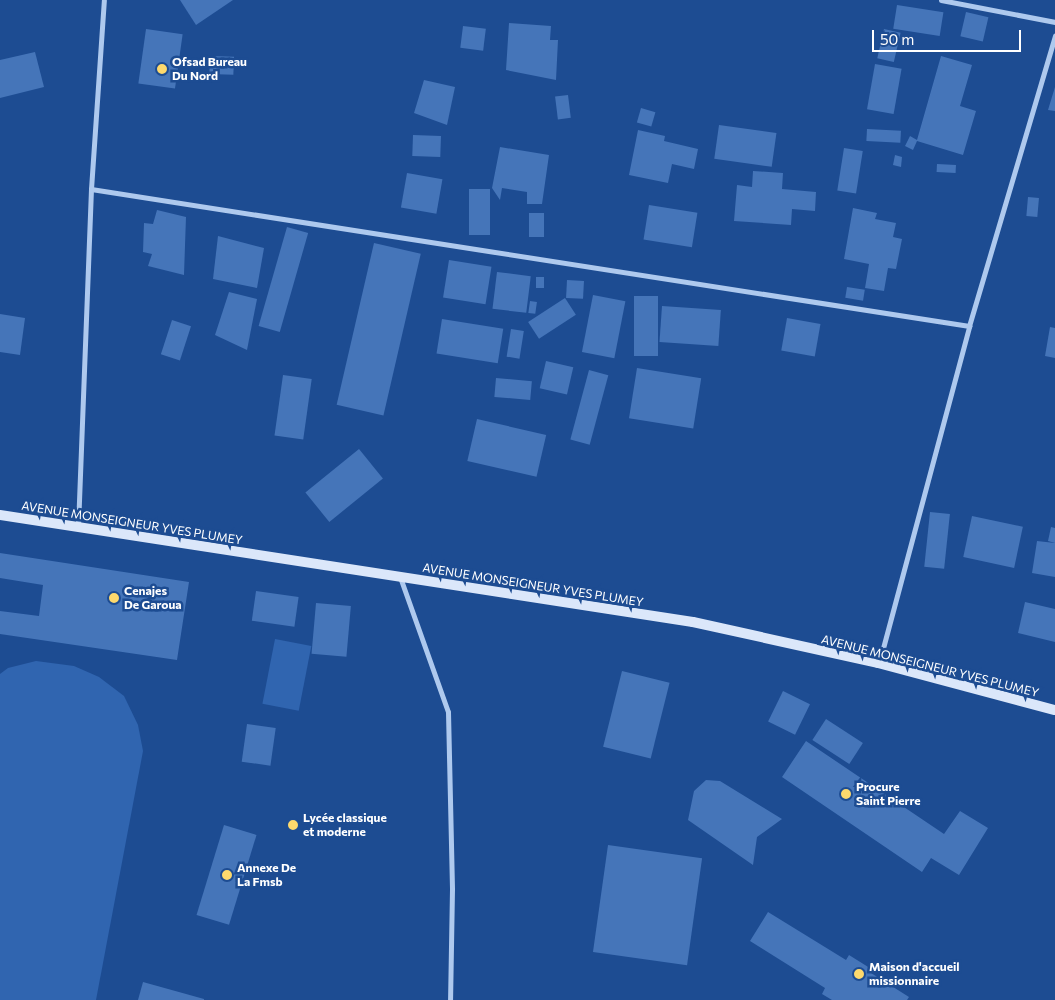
<!DOCTYPE html>
<html>
<head>
<meta charset="utf-8">
<style>
  body { margin:0 }
  #map { position:relative; width:1055px; height:1000px; overflow:hidden; background:#1d4c92; font-family:Commissioner,sans-serif }
  div>[style] { position:absolute }
  .green>* { inset:0; background:#3065b0; transform-origin:0 0 }
  .building>* { inset:0; background:#4575b9; transform-origin:0 0 }
  .minor>* { height:5px; margin:-2.5px; padding:0 2.5px; transform-origin:2.5px; border-radius:2.5px; background:#aec9ee }
  .secondary>* { height:10px; margin:-5px; padding:0 5px; transform-origin:5px; border-radius:5px; background:#dbe7fa }
  .dots>* { width:14px; height:14px; translate:-50% -50%; box-sizing:border-box; border:2px solid #1d4c92; border-radius:50% }
  span { translate:-50% -50%; white-space:nowrap; text-align:center; line-height:1.15; -webkit-text-stroke:5px #1d4c92; paint-order:stroke }
  .poi-label { font-size:12px; color:#fff; font-weight:700 }
  .left { translate:0 -50%; text-align:left }
  .street-label { font-size:12px; color:#fff }
  .scale { position:absolute; left:872px; top:30px; width:149px; height:22px; box-sizing:border-box; border:2px solid #fff; border-top:0; padding-left:6px; font-size:15px; line-height:18px; white-space:nowrap; color:#fff; -webkit-text-stroke:4px #1d4c92; paint-order:stroke }
</style>
</head>
<body>
<div id="map">
  <div class="green">
    <div style="left:275px;top:639px;width:37px;height:66px;rotate:11deg"></div>
    <div style="clip-path:polygon(36px 661px,74px 666px,99px 677px,124px 696px,138px 725px,143px 751px,96px 1000px,0 1000px,0 674px,8px 668px)"></div>
  </div>
  <div class="building">
    <div style="clip-path:polygon(180px 0,233px 0,196px 25px)"></div>
    <div style="left:897px;top:5px;width:47px;height:24px;rotate:9deg"></div>
    <div style="left:966px;top:12px;width:23px;height:25px;rotate:13deg"></div>
    <div style="clip-path:polygon(509px 23px,551px 26px,550px 40px,558px 40px,556px 80px,506px 70px)"></div>
    <div style="left:463px;top:26px;width:23px;height:22px;rotate:7deg"></div>
    <div style="left:146px;top:29px;width:37px;height:55px;rotate:8deg"></div>
    <div style="left:884px;top:29px;width:17px;height:30px;rotate:13deg"></div>
    <div style="clip-path:polygon(35px 52px,44px 87px,0 98px,0 60px)"></div>
    <div style="left:210px;top:56px;width:24px;height:18px;rotate:2deg"></div>
    <div style="clip-path:polygon(941px 56px,972px 65px,960px 106px,976px 111px,963px 155px,917px 141px,913px 150px,905px 146px,910px 136px,917px 140px)"></div>
    <div style="left:875px;top:64px;width:27px;height:46px;rotate:10deg"></div>
    <div style="clip-path:polygon(424px 80px,455px 87px,447px 125px,414px 113px)"></div>
    <div style="clip-path:polygon(1055px 87px,1055px 111px,1048px 110px)"></div>
    <div style="left:568px;top:95px;width:23px;height:13px;rotate:83deg"></div>
    <div style="left:641px;top:108px;width:15px;height:15px;rotate:16deg"></div>
    <div style="left:719px;top:125px;width:58px;height:34px;rotate:8deg"></div>
    <div style="left:867px;top:129px;width:34px;height:12px;rotate:3deg"></div>
    <div style="clip-path:polygon(638px 130px,665px 136px,664px 141px,698px 149px,694px 169px,672px 164px,668px 183px,629px 175px)"></div>
    <div style="left:413px;top:135px;width:28px;height:21px;rotate:2deg"></div>
    <div style="clip-path:polygon(500px 147px,549px 155px,542px 204px,527px 204px,527px 192px,502px 188px,500px 200px,492px 188px)"></div>
    <div style="left:844px;top:148px;width:19px;height:43px;rotate:9deg"></div>
    <div style="clip-path:polygon(895px 155px,902px 157px,901px 167px,893px 165px)"></div>
    <div style="left:937px;top:164px;width:19px;height:8px;rotate:3deg"></div>
    <div style="clip-path:polygon(753px 171px,783px 173px,782px 189px,816px 192px,815px 211px,792px 209px,791px 225px,734px 221px,737px 185px,752px 187px)"></div>
    <div style="left:407px;top:173px;width:36px;height:35px;rotate:10deg"></div>
    <div style="left:469px;top:189px;width:21px;height:46px"></div>
    <div style="left:1028px;top:197px;width:11px;height:19px;rotate:5deg"></div>
    <div style="left:649px;top:205px;width:49px;height:35px;rotate:9deg"></div>
    <div style="clip-path:polygon(853px 208px,877px 213px,875px 219px,896px 223px,893px 237px,902px 239px,896px 269px,888px 268px,884px 291px,865px 288px,869px 264px,844px 259px)"></div>
    <div style="clip-path:polygon(157px 210px,186px 217px,184px 275px,148px 266px,152px 254px,143px 252px,144px 223px,153px 224px)"></div>
    <div style="left:529px;top:213px;width:15px;height:24px"></div>
    <div style="left:287px;top:227px;width:22px;height:103px;rotate:16deg"></div>
    <div style="clip-path:polygon(218px 236px,264px 248px,257px 288px,213px 279px)"></div>
    <div style="left:374px;top:243px;width:48px;height:166px;rotate:13deg"></div>
    <div style="left:449px;top:260px;width:43px;height:38px;rotate:9deg"></div>
    <div style="left:497px;top:272px;width:34px;height:37px;rotate:7deg"></div>
    <div style="left:536px;top:277px;width:8px;height:11px"></div>
    <div style="left:567px;top:280px;width:17px;height:18px;rotate:3deg"></div>
    <div style="left:847px;top:287px;width:18px;height:11px;rotate:9deg"></div>
    <div style="clip-path:polygon(229px 292px,257px 299px,247px 350px,215px 335px)"></div>
    <div style="left:593px;top:295px;width:33px;height:58px;rotate:11deg"></div>
    <div style="left:634px;top:296px;width:24px;height:60px"></div>
    <div style="left:565px;top:298px;width:20px;height:44px;rotate:57deg"></div>
    <div style="left:530px;top:301px;width:7px;height:12px;rotate:8deg"></div>
    <div style="left:662px;top:306px;width:59px;height:36px;rotate:4deg"></div>
    <div style="clip-path:polygon(0 314px,25px 318px,20px 355px,0 352px)"></div>
    <div style="left:787px;top:318px;width:34px;height:33px;rotate:10deg"></div>
    <div style="left:442px;top:319px;width:62px;height:35px;rotate:9deg"></div>
    <div style="left:172px;top:320px;width:20px;height:36px;rotate:18deg"></div>
    <div style="clip-path:polygon(1050px 327px,1055px 328px,1055px 358px,1045px 356px)"></div>
    <div style="left:511px;top:329px;width:13px;height:28px;rotate:9deg"></div>
    <div style="left:546px;top:361px;width:28px;height:28px;rotate:13deg"></div>
    <div style="left:637px;top:368px;width:65px;height:51px;rotate:9deg"></div>
    <div style="left:589px;top:370px;width:20px;height:72px;rotate:15deg"></div>
    <div style="left:283px;top:375px;width:29px;height:61px;rotate:8deg"></div>
    <div style="left:496px;top:378px;width:36px;height:19px;rotate:5deg"></div>
    <div style="left:477px;top:419px;width:71px;height:43px;rotate:13deg"></div>
    <div style="left:359px;top:449px;width:38px;height:69px;rotate:51deg"></div>
    <div style="left:930px;top:512px;width:20px;height:55px;rotate:6deg"></div>
    <div style="left:972px;top:516px;width:52px;height:42px;rotate:12deg"></div>
    <div style="clip-path:polygon(1051px 527px,1055px 528px,1055px 543px,1048px 541px)"></div>
    <div style="clip-path:polygon(1037px 541px,1055px 543px,1055px 577px,1032px 573px)"></div>
    <div style="clip-path:polygon(0 553px,189px 582px,177px 660px,0 634px,0 611px,39px 616px,43px 585px,0 578px)"></div>
    <div style="left:256px;top:591px;width:43px;height:30px;rotate:8deg"></div>
    <div style="clip-path:polygon(1025px 602px,1055px 609px,1055px 642px,1018px 633px)"></div>
    <div style="left:316px;top:603px;width:35px;height:51px;rotate:5deg"></div>
    <div style="left:622px;top:671px;width:49px;height:78px;rotate:14deg"></div>
    <div style="left:783px;top:691px;width:30px;height:34px;rotate:26deg"></div>
    <div style="left:826px;top:719px;width:44px;height:25px;rotate:33deg"></div>
    <div style="left:247px;top:724px;width:29px;height:38px;rotate:8deg"></div>
    <div style="clip-path:polygon(806px 741px,944px 834px,960px 811px,988px 828px,959px 875px,931px 858px,922px 872px,782px 777px)"></div>
    <div style="clip-path:polygon(706px 780px,720px 781px,782px 819px,757px 837px,753px 865px,688px 820px,694px 791px)"></div>
    <div style="left:224px;top:825px;width:34px;height:94px;rotate:17deg"></div>
    <div style="left:608px;top:845px;width:95px;height:108px;rotate:8deg"></div>
    <div style="clip-path:polygon(768px 912px,846px 960px,849px 955px,873px 970px,871px 973px,909px 997px,907px 1000px,832px 1000px,822px 994px,825px 988px,750px 941px)"></div>
    <div style="clip-path:polygon(143px 982px,204px 999px,204px 1000px,138px 1000px)"></div>
  </div>
  <div class="minor">
    <div style="left:941px;top:0;width:116px;rotate:10.9deg"></div>
    <div style="left:91px;top:189px;width:889px;rotate:8.87deg"></div>
    <div style="left:78px;top:527px;width:338px;rotate:-87.8deg"></div>
    <div style="left:91px;top:189px;width:189px;rotate:-86.1deg"></div>
    <div style="left:400px;top:577px;width:143px;rotate:70.4deg"></div>
    <div style="left:448px;top:712px;width:177px;rotate:88.7deg"></div>
    <div style="left:452px;top:889px;width:111px;rotate:91deg"></div>
    <div style="left:879px;top:663px;width:349px;rotate:-75deg"></div>
    <div style="left:969px;top:326px;width:303px;rotate:-73.5deg"></div>
  </div>
  <div class="secondary">
    <div style="left:0;top:515px;width:701px;rotate:8.78deg"></div>
    <div style="left:693px;top:622px;width:189px;rotate:12.5deg"></div>
    <div style="left:878px;top:663px;width:183px;rotate:14.9deg"></div>
  </div>
  <div class="dots">
    <div style="left:162px;top:69px;background:#fdd96d"></div>
    <div style="left:114px;top:598px;background:#fdd96d"></div>
    <div style="left:846px;top:794px;background:#fdd96d"></div>
    <div style="left:293px;top:825px;background:#fdd96d"></div>
    <div style="left:227px;top:875px;background:#fdd96d"></div>
    <div style="left:859px;top:974px;background:#fdd96d"></div>
  </div>
  <div class="poi-label">
    <span class="left" style="left:172px;top:69px">Ofsad Bureau<br>Du Nord</span>
    <span class="left" style="left:124px;top:598px">Cenajes<br>De Garoua</span>
    <span class="left" style="left:856px;top:794px">Procure<br>Saint Pierre</span>
    <span class="left" style="left:303px;top:825px">Lycée classique<br>et moderne</span>
    <span class="left" style="left:237px;top:875px">Annexe De<br>La Fmsb</span>
    <span class="left" style="left:869px;top:974px">Maison d'accueil<br>missionnaire</span>
  </div>
  <div class="street-label">
    <span style="left:132px;top:523px;rotate:9deg">AVENUE MONSEIGNEUR YVES PLUMEY</span>
    <span style="left:533px;top:585px;rotate:9deg">AVENUE MONSEIGNEUR YVES PLUMEY</span>
    <span style="left:930px;top:666px;rotate:14deg">AVENUE MONSEIGNEUR YVES PLUMEY</span>
  </div>
  <div class="scale">50 m</div>
</div>
</body>
</html>
